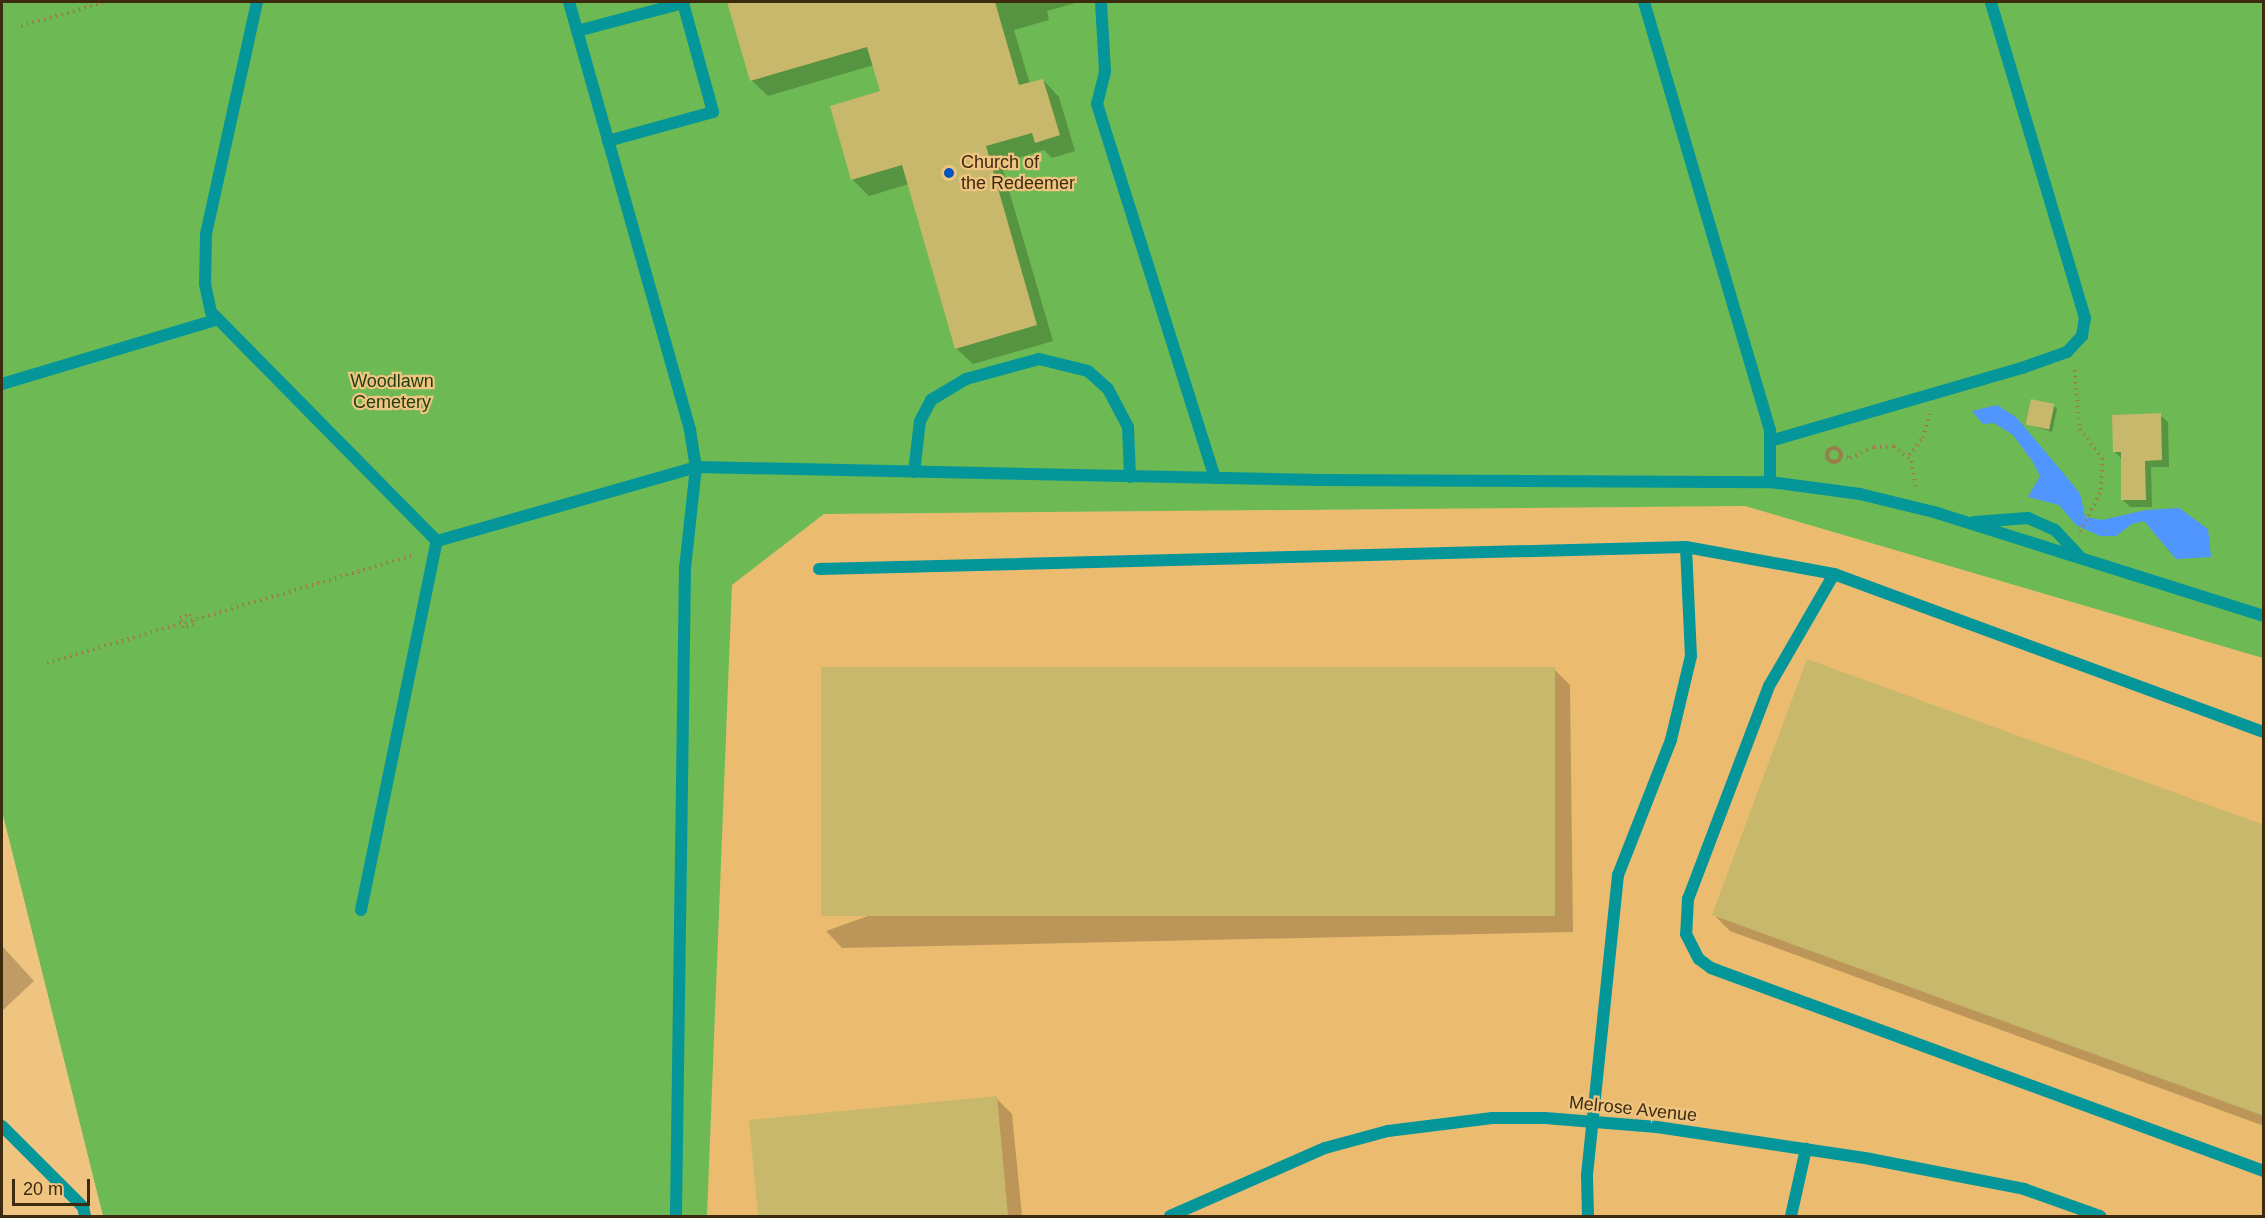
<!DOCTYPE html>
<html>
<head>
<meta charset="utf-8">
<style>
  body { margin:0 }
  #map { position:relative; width:2265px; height:1218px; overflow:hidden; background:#efc480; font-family:Helvetica,sans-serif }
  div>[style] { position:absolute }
  .built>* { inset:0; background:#ebbc70 }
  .green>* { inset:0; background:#6db953 }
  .water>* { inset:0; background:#5196fe }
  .shadow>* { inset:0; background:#0003 }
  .building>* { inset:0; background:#c7b86c; transform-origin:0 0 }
  .path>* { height:4px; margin-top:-2px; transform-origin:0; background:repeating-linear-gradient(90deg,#9b7c4b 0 1.5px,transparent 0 6px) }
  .path>.ring { margin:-2px; padding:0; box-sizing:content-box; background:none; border:4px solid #9b7c4b; border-radius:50% }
  .lane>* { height:12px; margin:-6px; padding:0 6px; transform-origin:6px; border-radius:6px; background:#05969a }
  .street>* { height:12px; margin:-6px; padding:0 6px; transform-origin:6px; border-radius:6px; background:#05969a }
  .dots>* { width:16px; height:16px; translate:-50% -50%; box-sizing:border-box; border:3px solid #efc480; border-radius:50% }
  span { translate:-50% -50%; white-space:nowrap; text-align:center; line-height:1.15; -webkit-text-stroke:4.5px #efc480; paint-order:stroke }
  .poi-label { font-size:18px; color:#3c2b0f }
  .left { translate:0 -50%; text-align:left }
  .park-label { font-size:18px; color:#1e3e12 }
  .street-label { font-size:18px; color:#3c2b0f }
  .frame { position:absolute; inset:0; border:3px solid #3c2b0f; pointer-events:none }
  .scale { position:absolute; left:12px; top:1179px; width:78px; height:27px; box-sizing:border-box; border:3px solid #3c2b0f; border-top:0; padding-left:8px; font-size:18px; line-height:21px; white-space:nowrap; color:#3c2b0f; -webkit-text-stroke:4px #efc480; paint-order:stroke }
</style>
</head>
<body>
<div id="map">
  <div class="built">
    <div style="clip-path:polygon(1745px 506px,2263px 658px,2263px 1216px,707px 1216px,732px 585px,824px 514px)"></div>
  </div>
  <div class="green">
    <div style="clip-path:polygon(2px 2px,2263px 2px,2263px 658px,1745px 506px,824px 514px,732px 585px,707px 1216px,103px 1216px,2px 811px)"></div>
  </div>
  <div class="water">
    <div style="clip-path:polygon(1997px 405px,2016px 417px,2074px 486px,2080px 494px,2085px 517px,2102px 520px,2146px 510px,2179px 508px,2208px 529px,2211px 557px,2176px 559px,2144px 521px,2132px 524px,2116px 536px,2100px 536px,2076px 525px,2059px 505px,2028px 497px,2040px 476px,2033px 462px,2013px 435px,1994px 423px,1983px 424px,1972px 411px)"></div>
  </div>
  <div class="shadow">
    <div style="clip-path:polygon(729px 2px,1079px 2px,1047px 11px,1049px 20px,1014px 30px,1030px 84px,1043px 80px,1059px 97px,1075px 151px,1052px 158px,1044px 150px,1001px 163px,1053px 341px,973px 364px,956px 348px,909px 184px,869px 196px,852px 179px,882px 92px,874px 65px,768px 96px,751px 80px)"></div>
    <div style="clip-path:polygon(2053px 405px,2057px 409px,2052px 432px,2026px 423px)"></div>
    <div style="clip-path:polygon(2160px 415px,2168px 422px,2169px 467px,2151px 467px,2152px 507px,2130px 507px,2123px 500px,2122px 459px,2115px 452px)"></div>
    <div style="clip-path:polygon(1554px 669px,1570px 685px,1573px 932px,842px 948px,826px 931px)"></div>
    <div style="clip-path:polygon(2264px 827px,2264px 1126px,1730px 931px,1714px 915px)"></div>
    <div style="clip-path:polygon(2px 946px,34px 981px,2px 1011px)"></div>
    <div style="clip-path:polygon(996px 1098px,1012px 1114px,1022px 1216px,759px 1216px,750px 1121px)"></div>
  </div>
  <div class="building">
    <div style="clip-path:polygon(727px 2px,995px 2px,1019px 85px,1043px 79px,1060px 135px,1035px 143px,1032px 133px,986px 146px,1037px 325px,955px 349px,902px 165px,851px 180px,830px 106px,880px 91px,867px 47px,750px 81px)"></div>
    <div style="left:2031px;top:399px;width:24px;height:26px;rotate:12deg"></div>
    <div style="clip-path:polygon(2161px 413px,2162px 460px,2145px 461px,2146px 500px,2121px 500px,2121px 452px,2113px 452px,2112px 415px)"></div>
    <div style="clip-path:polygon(1807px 659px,2264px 825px,2264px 1116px,1712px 915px)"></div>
    <div style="left:1555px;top:667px;width:249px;height:734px;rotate:90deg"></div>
    <div style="clip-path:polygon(997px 1096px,1008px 1216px,758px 1216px,749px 1120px)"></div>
  </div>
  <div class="path">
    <div style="left:21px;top:26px;width:87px;rotate:-15.9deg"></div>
    <div style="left:2075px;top:370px;width:59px;rotate:85.2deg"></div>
    <div style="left:2080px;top:429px;width:36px;rotate:53deg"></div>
    <div style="left:2102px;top:458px;width:35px;rotate:93deg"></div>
    <div style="left:2100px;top:493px;width:44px;rotate:117.1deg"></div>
    <div class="ring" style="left:1827px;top:448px;width:10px;height:10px"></div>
    <div style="left:1909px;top:455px;width:22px;rotate:-51deg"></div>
    <div style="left:1923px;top:438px;width:25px;rotate:-74deg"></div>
    <div style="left:1841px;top:456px;width:9px;rotate:13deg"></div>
    <div style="left:1850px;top:458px;width:26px;rotate:-25deg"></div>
    <div style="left:1874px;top:447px;width:20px;rotate:-3deg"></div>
    <div style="left:1894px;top:446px;width:23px;rotate:40deg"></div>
    <div style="left:1912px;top:461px;width:27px;rotate:82deg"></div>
    <div style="left:191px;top:614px;width:11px;rotate:75deg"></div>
    <div style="left:194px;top:625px;width:11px;rotate:165deg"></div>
    <div style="left:183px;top:628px;width:10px;rotate:-107deg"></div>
    <div style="left:180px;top:618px;width:12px;rotate:-20deg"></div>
    <div style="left:47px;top:663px;width:384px;rotate:-16.4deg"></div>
  </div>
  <div class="lane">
    <div style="left:257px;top:2px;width:238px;rotate:102.4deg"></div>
    <div style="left:206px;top:234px;width:50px;rotate:91.1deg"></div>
    <div style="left:205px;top:284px;width:29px;rotate:78deg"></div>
    <div style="left:211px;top:312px;width:322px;rotate:45.4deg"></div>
    <div style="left:569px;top:2px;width:445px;rotate:74.2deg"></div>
    <div style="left:690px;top:430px;width:37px;rotate:81deg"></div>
    <div style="left:696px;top:467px;width:102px;rotate:96.2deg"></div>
    <div style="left:685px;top:568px;width:648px;rotate:90.8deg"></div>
    <div style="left:1101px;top:2px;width:70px;rotate:86.7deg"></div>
    <div style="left:1105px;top:72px;width:33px;rotate:104deg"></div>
    <div style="left:1097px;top:104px;width:392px;rotate:72.5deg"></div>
    <div style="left:1644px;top:2px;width:446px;rotate:73.6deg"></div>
    <div style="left:1770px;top:430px;width:52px;rotate:90deg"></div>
    <div style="left:577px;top:31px;width:110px;rotate:-14.8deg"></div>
    <div style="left:683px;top:3px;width:113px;rotate:74.6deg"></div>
    <div style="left:713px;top:112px;width:109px;rotate:164.6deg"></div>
    <div style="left:2px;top:384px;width:222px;rotate:-16.7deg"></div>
    <div style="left:1770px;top:441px;width:262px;rotate:-16.2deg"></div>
    <div style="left:2022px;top:368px;width:48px;rotate:-19.6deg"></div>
    <div style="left:2067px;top:352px;width:22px;rotate:-47deg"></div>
    <div style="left:2082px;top:336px;width:18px;rotate:-81deg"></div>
    <div style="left:2085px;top:318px;width:330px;rotate:-106.6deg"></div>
    <div style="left:914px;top:472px;width:51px;rotate:-83.3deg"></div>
    <div style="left:920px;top:421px;width:24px;rotate:-62deg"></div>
    <div style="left:931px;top:400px;width:41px;rotate:-31deg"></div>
    <div style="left:966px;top:379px;width:76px;rotate:-15.3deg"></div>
    <div style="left:1039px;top:359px;width:50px;rotate:13.8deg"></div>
    <div style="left:1088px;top:371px;width:27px;rotate:42deg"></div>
    <div style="left:1108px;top:389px;width:43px;rotate:62.2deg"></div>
    <div style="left:1128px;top:427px;width:50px;rotate:87.7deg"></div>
    <div style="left:1974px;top:522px;width:54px;rotate:-4.2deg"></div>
    <div style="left:2028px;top:518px;width:30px;rotate:24deg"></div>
    <div style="left:2055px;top:530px;width:34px;rotate:47deg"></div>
    <div style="left:1686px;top:547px;width:150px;rotate:10.3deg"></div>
    <div style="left:1834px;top:574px;width:458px;rotate:20.2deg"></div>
    <div style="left:819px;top:569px;width:867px;rotate:-1.45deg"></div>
    <div style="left:1686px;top:547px;width:109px;rotate:87.4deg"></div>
    <div style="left:1691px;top:656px;width:86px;rotate:103.4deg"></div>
    <div style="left:1671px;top:740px;width:145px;rotate:111.4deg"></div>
    <div style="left:1618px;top:875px;width:303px;rotate:95.9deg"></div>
    <div style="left:1587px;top:1176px;width:40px;rotate:88.6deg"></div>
    <div style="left:1834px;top:574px;width:129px;rotate:120.1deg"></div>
    <div style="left:1769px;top:686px;width:228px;rotate:110.8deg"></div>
    <div style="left:1688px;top:899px;width:35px;rotate:93deg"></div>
    <div style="left:1686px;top:934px;width:28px;rotate:63deg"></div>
    <div style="left:1699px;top:959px;width:15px;rotate:37deg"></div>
    <div style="left:1711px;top:968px;width:589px;rotate:20.16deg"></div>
    <div style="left:361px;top:910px;width:377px;rotate:-78.4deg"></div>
    <div style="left:437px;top:541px;width:269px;rotate:-15.9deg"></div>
    <div style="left:696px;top:467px;width:624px;rotate:1.19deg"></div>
    <div style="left:1320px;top:480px;width:450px;rotate:0.3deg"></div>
    <div style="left:1770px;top:482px;width:91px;rotate:7.6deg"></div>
    <div style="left:1860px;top:494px;width:76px;rotate:13.7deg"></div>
    <div style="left:1934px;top:512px;width:346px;rotate:17.5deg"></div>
    <div style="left:1791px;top:1216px;width:69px;rotate:-77.4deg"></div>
  </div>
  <div class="street">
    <div style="left:2px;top:1126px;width:115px;rotate:45deg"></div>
    <div style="left:83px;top:1207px;width:9px;rotate:77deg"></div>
    <div style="left:1170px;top:1216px;width:169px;rotate:-23.7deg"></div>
    <div style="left:1325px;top:1148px;width:65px;rotate:-15.1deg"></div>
    <div style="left:1388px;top:1131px;width:105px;rotate:-7.1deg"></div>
    <div style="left:1492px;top:1118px;width:53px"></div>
    <div style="left:1545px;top:1118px;width:112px;rotate:4.6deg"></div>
    <div style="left:1657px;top:1127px;width:215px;rotate:8.5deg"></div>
    <div style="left:1870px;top:1159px;width:157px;rotate:11deg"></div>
    <div style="left:2024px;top:1189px;width:81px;rotate:19.6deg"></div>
  </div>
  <div class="dots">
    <div style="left:949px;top:173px;background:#0054bd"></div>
  </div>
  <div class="poi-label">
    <span class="left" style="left:961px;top:173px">Church of<br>the Redeemer</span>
  </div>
  <div class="park-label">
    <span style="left:392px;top:392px">Woodlawn<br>Cemetery</span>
  </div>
  <div class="street-label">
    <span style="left:1633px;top:1109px;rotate:6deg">Melrose Avenue</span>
  </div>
  <div class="frame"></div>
  <div class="scale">20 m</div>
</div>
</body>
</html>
